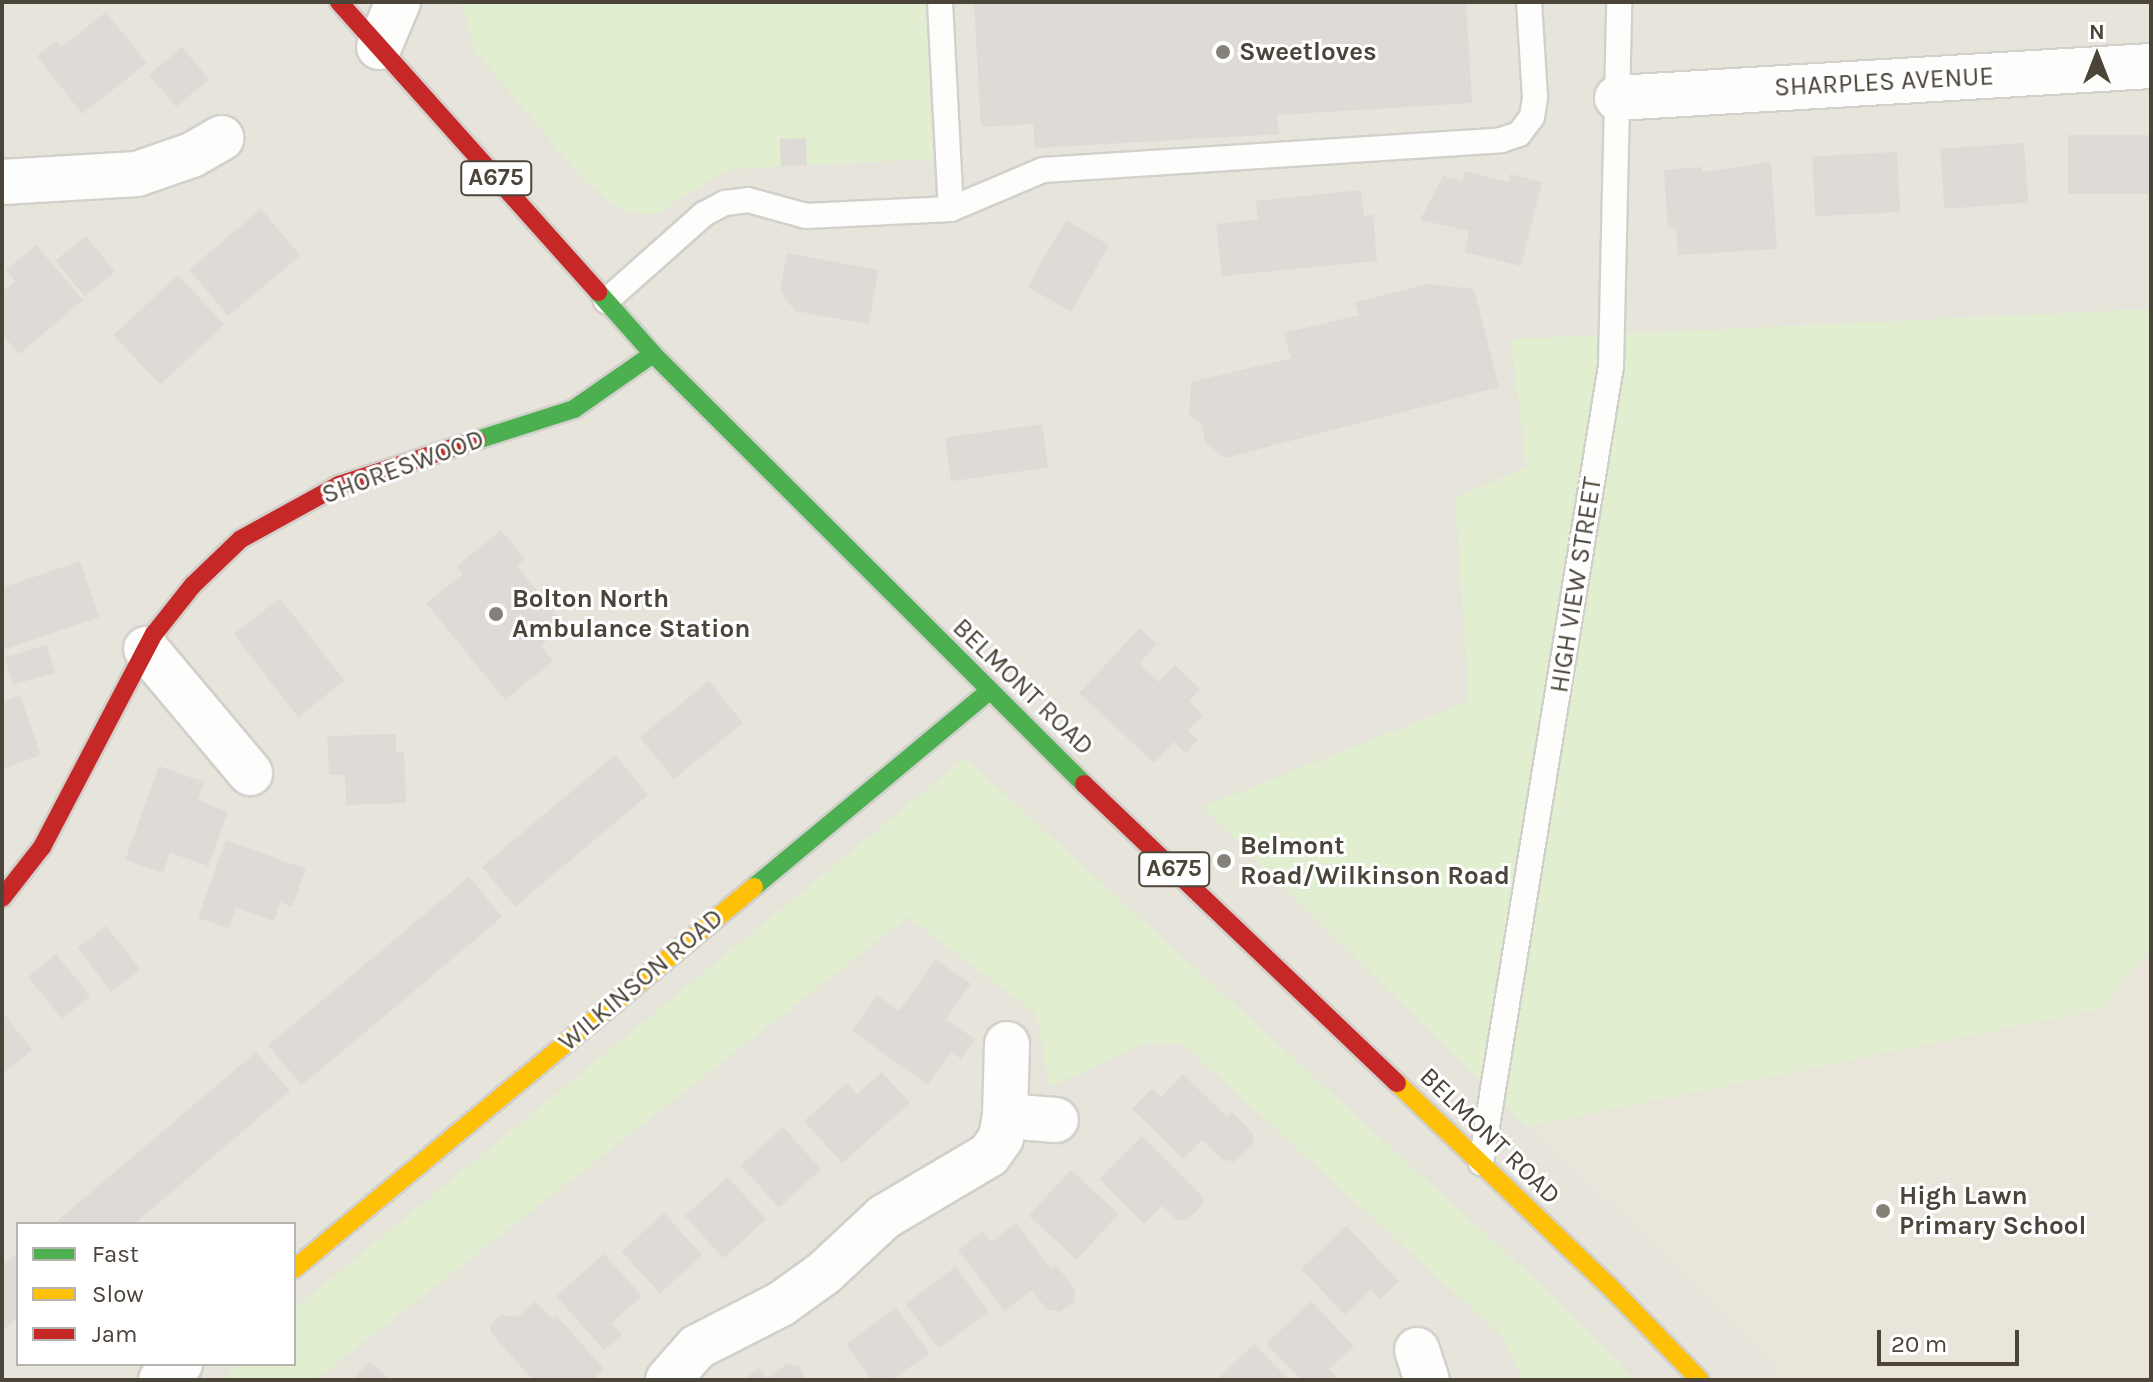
<!DOCTYPE html>
<html>
<head>
<meta charset="utf-8">
<style>
  body { margin:0 }
  #map { position:relative; width:2153px; height:1382px; overflow:hidden; background:#f4f2ee; font-family:Karla,sans-serif }
  div>[style] { position:absolute }
  .residential>* { inset:0; background:#e7e4dc }
  .education>* { inset:0; background:#eae5da }
  .green>* { inset:0; background:#e1eecf }
  .building>* { inset:0; background:#dedbd6; transform-origin:0 0 }
  .roads { filter:drop-shadow(2px 0 #d2d0cb) drop-shadow(-2px 0 #d2d0cb) drop-shadow(0 2px #d2d0cb) drop-shadow(0 -2px #d2d0cb) }
  .lane>* { height:24px; margin:-12px; padding:0 12px; transform-origin:12px; border-radius:12px; background:#fdfdfc }
  .street>* { height:44px; margin:-22px; padding:0 22px; transform-origin:22px; border-radius:22px; background:#fdfdfc }
  .fast>* { height:18px; margin:-9px; padding:0 9px; transform-origin:9px; border-radius:9px; background:#4caf50 }
  .slow>* { height:18px; margin:-9px; padding:0 9px; transform-origin:9px; border-radius:9px; background:#ffc107 }
  .jam>* { height:18px; margin:-9px; padding:0 9px; transform-origin:9px; border-radius:9px; background:#c62828 }
  .dots>* { width:22px; height:22px; translate:-50% -50%; box-sizing:border-box; border:4px solid #fff; border-radius:50% }
  span { translate:-50% -50%; white-space:nowrap; text-align:center; line-height:1.15; -webkit-text-stroke:6px #fff; paint-order:stroke }
  .shield-label span { padding:2px 6px; background:#fff; border:2px solid; border-radius:6px; -webkit-text-stroke-width:0 }
  .shield-label { font-size:24px; color:#4b4439; font-weight:700 }
  .poi-label { font-size:26px; color:#4b4439; font-weight:700 }
  .left { translate:0 -50%; text-align:left }
  .street-label { font-size:26px; color:#4b4439 }
  .frame { position:absolute; inset:0; border:4px solid #4b4439; pointer-events:none }
  .legend { position:absolute; left:16px; top:1222px; width:280px; height:144px; box-sizing:border-box; background:#fff; border:2px solid #b7b4b0; margin:0; padding:10px 14px; list-style:none; font-size:24px; color:#4b4439 }
  .legend li { display:flex; align-items:center; gap:16px; height:40px }
  .legend b { width:40px; border:2px solid #b7b4b0 }
  .north { position:absolute; left:2057px; top:16px; width:80px; height:80px; -webkit-text-stroke:6px #fff; paint-order:stroke; rotate:0deg; font-size:22px; font-weight:700; line-height:32px; text-align:center; color:#4b4439 }
  .north::after { content:''; display:block; margin:auto; width:28px; height:36px; background:#4b4439; clip-path:polygon(50% 0,100% 100%,50% 72%,0 100%) }
  .scale { position:absolute; left:1877px; top:1330px; width:142px; height:36px; box-sizing:border-box; border:4px solid #4b4439; border-top:0; padding-left:10px; font-size:24px; line-height:28px; white-space:nowrap; color:#4b4439; -webkit-text-stroke:6px #fff; paint-order:stroke }
</style>
</head>
<body>
<div id="map">
  <div class="residential">
    <div style="clip-path:polygon(evenodd,2px 2px,2151px 2px,2151px 1380px,2px 1380px,2px 2px,18px 1224px,294px 1224px,294px 1364px,18px 1364px,18px 1224px)"></div>
  </div>
  <div class="education">
    <div style="clip-path:polygon(2151px 948px,2151px 1380px,1783px 1380px,1702px 1295px,1527px 1127px,2101px 1009px)"></div>
  </div>
  <div class="green">
    <div style="clip-path:polygon(462px 2px,925px 2px,933px 159px,807px 165px,806px 138px,780px 139px,781px 166px,727px 170px,659px 212px,644px 215px,620px 209px,585px 181px,475px 51px)"></div>
    <div style="clip-path:polygon(2151px 309px,2151px 948px,2101px 1009px,1527px 1127px,1202px 807px,1469px 701px,1455px 499px,1526px 466px,1511px 339px)"></div>
    <div style="clip-path:polygon(965px 758px,1551px 1294px,1634px 1380px,1522px 1380px,1504px 1338px,1183px 1044px,1145px 1043px,1049px 1087px,1036px 1014px,908px 917px,315px 1380px,226px 1380px,233px 1364px,294px 1364px,294px 1309px)"></div>
  </div>
  <div class="building">
    <div style="clip-path:polygon(974px 2px,1466px 2px,1472px 103px,1277px 115px,1279px 134px,1035px 148px,1033px 124px,981px 127px)"></div>
    <div style="clip-path:polygon(106px 12px,147px 63px,82px 114px,37px 56px,57px 41px,61px 47px)"></div>
    <div style="left:182px;top:47px;width:42px;height:43px;rotate:50deg"></div>
    <div style="left:2151px;top:135px;width:59px;height:83px;rotate:90deg"></div>
    <div style="left:806px;top:138px;width:27px;height:26px;rotate:88deg"></div>
    <div style="left:2024px;top:143px;width:60px;height:84px;rotate:86deg"></div>
    <div style="left:1897px;top:152px;width:60px;height:85px;rotate:87deg"></div>
    <div style="clip-path:polygon(1771px 162px,1777px 249px,1678px 255px,1676px 228px,1668px 228px,1664px 170px,1702px 167px,1702px 172px)"></div>
    <div style="clip-path:polygon(1465px 171px,1509px 182px,1510px 174px,1542px 182px,1521px 266px,1465px 252px,1469px 231px,1420px 220px,1443px 176px,1462px 181px)"></div>
    <div style="clip-path:polygon(1361px 190px,1364px 216px,1373px 214px,1377px 261px,1222px 276px,1216px 224px,1258px 219px,1256px 201px)"></div>
    <div style="left:261px;top:209px;width:61px;height:94px;rotate:50deg"></div>
    <div style="left:1066px;top:220px;width:50px;height:77px;rotate:30deg"></div>
    <div style="left:86px;top:236px;width:46px;height:39px;rotate:51deg"></div>
    <div style="clip-path:polygon(36px 245px,83px 300px,19px 354px,2px 334px,2px 292px,15px 281px,6px 270px)"></div>
    <div style="clip-path:polygon(787px 253px,878px 270px,869px 324px,795px 311px,780px 291px)"></div>
    <div style="left:178px;top:275px;width:68px;height:88px;rotate:47deg"></div>
    <div style="clip-path:polygon(1429px 284px,1474px 289px,1499px 387px,1225px 458px,1205px 443px,1202px 425px,1189px 415px,1191px 382px,1291px 358px,1284px 333px,1359px 315px,1355px 302px)"></div>
    <div style="left:1042px;top:424px;width:44px;height:98px;rotate:82deg"></div>
    <div style="clip-path:polygon(501px 530px,525px 559px,517px 566px,565px 625px,541px 645px,553px 661px,505px 700px,426px 603px,463px 574px,457px 566px)"></div>
    <div style="clip-path:polygon(80px 561px,99px 617px,3px 650px,2px 588px)"></div>
    <div style="left:280px;top:598px;width:105px;height:59px;rotate:52deg"></div>
    <div style="clip-path:polygon(1140px 628px,1157px 644px,1140px 663px,1145px 670px,1159px 682px,1175px 665px,1200px 689px,1189px 701px,1203px 715px,1188px 731px,1198px 740px,1186px 753px,1174px 742px,1154px 763px,1079px 693px)"></div>
    <div style="left:47px;top:645px;width:29px;height:44px;rotate:74deg"></div>
    <div style="left:709px;top:681px;width:54px;height:89px;rotate:51deg"></div>
    <div style="clip-path:polygon(20px 695px,41px 755px,3px 769px,2px 701px)"></div>
    <div style="clip-path:polygon(396px 734px,396px 752px,404px 751px,406px 803px,346px 805px,345px 775px,329px 775px,327px 736px)"></div>
    <div style="left:615px;top:755px;width:52px;height:174px;rotate:50deg"></div>
    <div style="clip-path:polygon(159px 766px,204px 782px,198px 800px,228px 812px,208px 866px,170px 853px,163px 873px,125px 860px)"></div>
    <div style="clip-path:polygon(226px 840px,306px 869px,292px 907px,280px 902px,274px 921px,236px 908px,229px 928px,198px 918px)"></div>
    <div style="left:469px;top:877px;width:52px;height:262px;rotate:50deg"></div>
    <div style="left:106px;top:926px;width:55px;height:36px;rotate:52deg"></div>
    <div style="left:56px;top:954px;width:54px;height:36px;rotate:51deg"></div>
    <div style="clip-path:polygon(936px 959px,971px 984px,946px 1019px,975px 1039px,961px 1059px,951px 1052px,928px 1085px,852px 1031px,877px 995px,899px 1011px)"></div>
    <div style="clip-path:polygon(2px 1011px,32px 1050px,4px 1073px,2px 1071px)"></div>
    <div style="clip-path:polygon(256px 1052px,290px 1091px,134px 1224px,59px 1224px,57px 1221px)"></div>
    <div style="clip-path:polygon(882px 1072px,910px 1103px,842px 1163px,804px 1121px,847px 1083px,857px 1094px)"></div>
    <div style="clip-path:polygon(1183px 1074px,1227px 1117px,1232px 1112px,1253px 1134px,1253px 1144px,1234px 1162px,1222px 1159px,1202px 1140px,1183px 1159px,1132px 1109px,1152px 1089px,1161px 1097px)"></div>
    <div style="left:783px;top:1127px;width:57px;height:57px;rotate:48deg"></div>
    <div style="clip-path:polygon(1142px 1136px,1202px 1196px,1203px 1204px,1186px 1221px,1177px 1220px,1162px 1206px,1144px 1224px,1099px 1179px)"></div>
    <div style="left:1071px;top:1170px;width:65px;height:62px;rotate:43deg"></div>
    <div style="left:728px;top:1177px;width:57px;height:58px;rotate:48deg"></div>
    <div style="left:664px;top:1213px;width:57px;height:57px;rotate:48deg"></div>
    <div style="clip-path:polygon(1016px 1223px,1051px 1269px,1056px 1265px,1075px 1289px,1074px 1302px,1060px 1312px,1046px 1309px,1032px 1290px,1004px 1311px,958px 1250px,983px 1231px,991px 1242px)"></div>
    <div style="clip-path:polygon(1346px 1226px,1399px 1281px,1380px 1299px,1371px 1290px,1345px 1315px,1301px 1269px)"></div>
    <div style="clip-path:polygon(18px 1253px,18px 1317px,2px 1331px,2px 1266px)"></div>
    <div style="clip-path:polygon(604px 1254px,642px 1296px,611px 1323px,622px 1335px,604px 1350px,556px 1296px)"></div>
    <div style="left:956px;top:1267px;width:56px;height:62px;rotate:54deg"></div>
    <div style="clip-path:polygon(535px 1301px,552px 1319px,556px 1315px,604px 1369px,593px 1380px,533px 1380px,491px 1333px,490px 1325px,501px 1315px,518px 1317px)"></div>
    <div style="clip-path:polygon(1311px 1301px,1354px 1346px,1329px 1369px,1337px 1377px,1334px 1380px,1301px 1380px,1266px 1344px)"></div>
    <div style="clip-path:polygon(896px 1308px,930px 1353px,892px 1380px,872px 1380px,846px 1344px)"></div>
    <div style="clip-path:polygon(1254px 1344px,1289px 1380px,1216px 1380px)"></div>
    <div style="clip-path:polygon(370px 1361px,390px 1380px,352px 1380px)"></div>
    <div style="clip-path:polygon(787px 1364px,800px 1366px,806px 1380px,742px 1380px,759px 1368px,767px 1378px)"></div>
  </div>
  <div class="roads">
    <div class="lane">
      <div style="left:940px;top:2px;width:207px;rotate:87deg"></div>
      <div style="left:606px;top:301px;width:131px;rotate:-41.6deg"></div>
      <div style="left:704px;top:214px;width:24px;rotate:-28deg"></div>
      <div style="left:725px;top:203px;width:23px;rotate:-7deg"></div>
      <div style="left:748px;top:200px;width:60px;rotate:15.4deg"></div>
      <div style="left:806px;top:216px;width:145px;rotate:-2.8deg"></div>
      <div style="left:951px;top:209px;width:100px;rotate:-23deg"></div>
      <div style="left:1043px;top:170px;width:459px;rotate:-3.7deg"></div>
      <div style="left:1501px;top:140px;width:19px;rotate:-18deg"></div>
      <div style="left:1519px;top:134px;width:21px;rotate:-53deg"></div>
      <div style="left:1532px;top:117px;width:20px;rotate:-81deg"></div>
      <div style="left:1535px;top:97px;width:95px;rotate:-93.6deg"></div>
      <div style="left:1481px;top:1163px;width:808px;rotate:-80.74deg"></div>
      <div style="left:1611px;top:366px;width:364px;rotate:-88.7deg"></div>
    </div>
    <div class="street">
      <div style="left:379px;top:47px;width:49px;rotate:-67.1deg"></div>
      <div style="left:1617px;top:98px;width:535px;rotate:-3.43deg"></div>
      <div style="left:2px;top:182px;width:135px;rotate:-3.4deg"></div>
      <div style="left:137px;top:174px;width:58px;rotate:-19.1deg"></div>
      <div style="left:192px;top:155px;width:34px;rotate:-30deg"></div>
      <div style="left:146px;top:649px;width:162px;rotate:50deg"></div>
      <div style="left:1005px;top:1116px;width:51px;rotate:4.5deg"></div>
      <div style="left:1417px;top:1350px;width:32px;rotate:72deg"></div>
      <div style="left:161px;top:1380px;width:25px;rotate:-40deg"></div>
      <div style="left:668px;top:1380px;width:44px;rotate:-48.7deg"></div>
      <div style="left:697px;top:1347px;width:94px;rotate:-27.1deg"></div>
      <div style="left:781px;top:1304px;width:53px;rotate:-35.8deg"></div>
      <div style="left:824px;top:1273px;width:82px;rotate:-43deg"></div>
      <div style="left:884px;top:1217px;width:122px;rotate:-30.6deg"></div>
      <div style="left:989px;top:1155px;width:21px;rotate:-55deg"></div>
      <div style="left:1001px;top:1138px;width:22px;rotate:-80deg"></div>
      <div style="left:1005px;top:1116px;width:72px;rotate:-88.4deg"></div>
    </div>
    <div class="fast">
      <div style="left:598px;top:292px;width:83px;rotate:48.4deg"></div>
      <div style="left:653px;top:354px;width:609px;rotate:44.93deg"></div>
      <div style="left:477px;top:440px;width:102px;rotate:-17.7deg"></div>
      <div style="left:574px;top:409px;width:96px;rotate:-34.8deg"></div>
      <div style="left:754px;top:887px;width:305px;rotate:-39.8deg"></div>
    </div>
    <div class="slow">
      <div style="left:1397px;top:1083px;width:292px;rotate:43.8deg"></div>
      <div style="left:1608px;top:1285px;width:132px;rotate:45.9deg"></div>
      <div style="left:294px;top:1269px;width:598px;rotate:-39.71deg"></div>
    </div>
    <div class="jam">
      <div style="left:339px;top:2px;width:389px;rotate:48.2deg"></div>
      <div style="left:1084px;top:784px;width:433px;rotate:43.7deg"></div>
      <div style="left:2px;top:898px;width:65px;rotate:-51.9deg"></div>
      <div style="left:42px;top:847px;width:241px;rotate:-62.3deg"></div>
      <div style="left:154px;top:634px;width:63px;rotate:-51.5deg"></div>
      <div style="left:193px;top:585px;width:66px;rotate:-43.8deg"></div>
      <div style="left:241px;top:539px;width:112px;rotate:-28.9deg"></div>
      <div style="left:339px;top:485px;width:145px;rotate:-18.1deg"></div>
    </div>
  </div>
  <div class="dots">
    <div style="left:1223px;top:52px;background:#868178"></div>
    <div style="left:496px;top:614px;background:#868178"></div>
    <div style="left:1224px;top:861px;background:#868178"></div>
    <div style="left:1883px;top:1211px;background:#868178"></div>
  </div>
  <div class="shield-label">
    <span style="left:496px;top:178px">A675</span>
    <span style="left:1174px;top:869px">A675</span>
  </div>
  <div class="poi-label">
    <span class="left" style="left:1239px;top:52px">Sweetloves</span>
    <span class="left" style="left:512px;top:614px">Bolton North<br>Ambulance Station</span>
    <span class="left" style="left:1240px;top:861px">Belmont<br>Road/Wilkinson Road</span>
    <span class="left" style="left:1899px;top:1211px">High Lawn<br>Primary School</span>
  </div>
  <div class="street-label">
    <span style="left:1884px;top:82px;rotate:-3deg">SHARPLES AVENUE</span>
    <span style="left:403px;top:467px;rotate:-20deg">SHORESWOOD</span>
    <span style="left:1576px;top:585px;rotate:-81deg">HIGH VIEW STREET</span>
    <span style="left:1023px;top:687px;rotate:44deg">BELMONT ROAD</span>
    <span style="left:641px;top:980px;rotate:-40deg">WILKINSON ROAD</span>
    <span style="left:1490px;top:1136px;rotate:44deg">BELMONT ROAD</span>
  </div>
  <div class="frame"></div>
  <ul class="legend">
  <li><b style="height:10px;background:#4caf50"></b>Fast</li>
  <li><b style="height:10px;background:#ffc107"></b>Slow</li>
  <li><b style="height:10px;background:#c62828"></b>Jam</li>
  </ul>
  <div class="north">N</div>
  <div class="scale">20 m</div>
</div>
</body>
</html>
